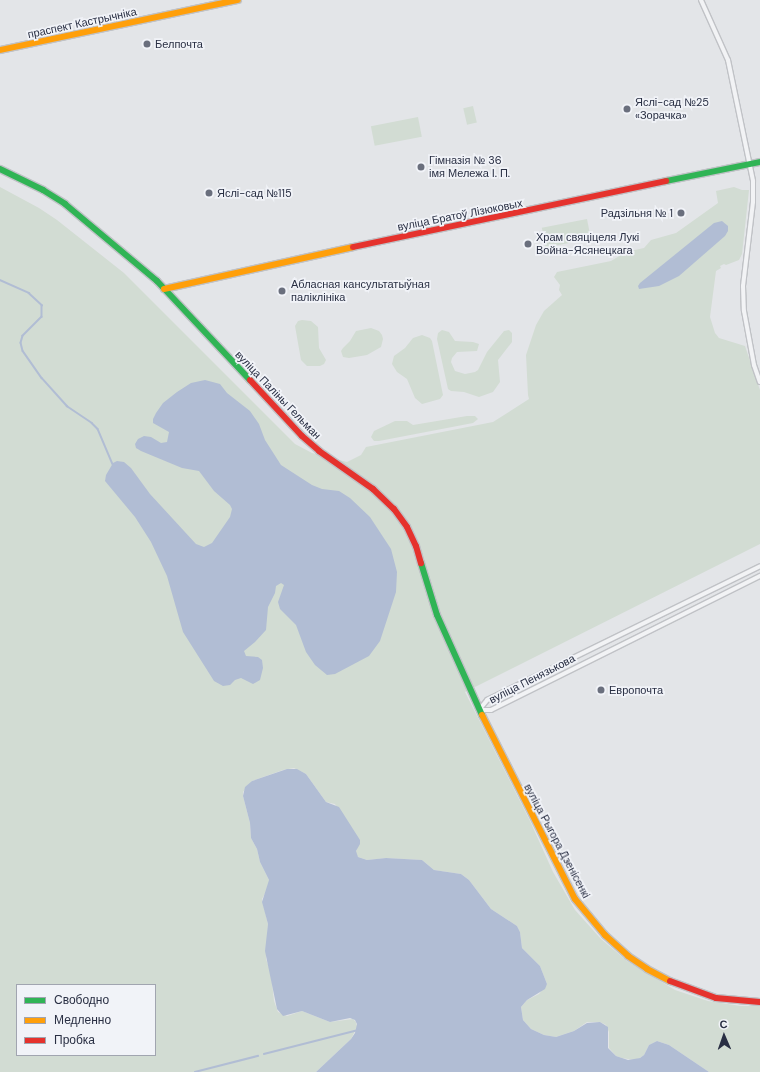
<!DOCTYPE html>
<html>
<head>
<meta charset="utf-8">
<style>
  body { margin:0 }
  #map { position:relative; width:760px; height:1072px; overflow:hidden; background:#e3e5e8; font-family:"DM Sans",sans-serif }
  div>[style] { position:absolute }
  .green>* { inset:0; background:#d2dcd3; transform-origin:0 0 }
  .water>* { inset:0; background:#b1bdd4 }
  .stream>* { height:1.5px; margin:-0.75px; padding:0 0.75px; transform-origin:0.75px; border-radius:0.75px; background:#b1bdd4 }
  .roads { filter:drop-shadow(1px 0 #c0c2c6) drop-shadow(-1px 0 #c0c2c6) drop-shadow(0 1px #c0c2c6) drop-shadow(0 -1px #c0c2c6) }
  .street>* { height:4px; margin:-2px; padding:0 2px; transform-origin:2px; border-radius:2px; background:#f2f3f5 }
  .fast>* { height:6px; margin:-3px; padding:0 3px; transform-origin:3px; border-radius:3px; background:#30b455 }
  .slow>* { height:6px; margin:-3px; padding:0 3px; transform-origin:3px; border-radius:3px; background:#ff9f0a }
  .jam>* { height:6px; margin:-3px; padding:0 3px; transform-origin:3px; border-radius:3px; background:#e5322d }
  .dots>* { width:11px; height:11px; translate:-50% -50%; box-sizing:border-box; border:2px solid #f1f3f8; border-radius:50% }
  span { translate:-50% -50%; white-space:nowrap; text-align:center; line-height:1.15; -webkit-text-stroke:3.5px #f1f3f8; paint-order:stroke }
  .street-label { font-size:11px; color:#292f43 }
  .poi-label { font-size:11px; color:#292f43 }
  .left { translate:0 -50%; text-align:left }
  .right { translate:-100% -50%; text-align:right }
  .legend { position:absolute; left:16px; top:984px; width:140px; height:72px; box-sizing:border-box; background:#f1f3f8; border:1px solid #a1a5b0; margin:0; padding:5px 7px; list-style:none; font-size:12px; color:#292f43 }
  .legend li { display:flex; align-items:center; gap:8px; height:20px }
  .legend b { width:20px; border:1px solid #a1a5b0 }
  .north { position:absolute; left:704px; top:1016px; width:40px; height:40px; -webkit-text-stroke:3px #f1f3f8; paint-order:stroke; rotate:358deg; font-size:11px; font-weight:700; line-height:16px; text-align:center; color:#292f43 }
  .north::after { content:''; display:block; margin:auto; width:14px; height:18px; background:#292f43; clip-path:polygon(50% 0,100% 100%,50% 72%,0 100%) }
</style>
</head>
<body>
<div id="map">
  <div class="green">
    <div style="left:473px;top:106px;width:17px;height:10px;rotate:77deg"></div>
    <div style="left:418px;top:117px;width:20px;height:48px;rotate:79deg"></div>
    <div style="clip-path:polygon(evenodd,0 187px,39px 208px,57px 220px,124px 273px,295px 444px,312px 453px,347px 462px,361px 455px,366px 447px,493px 422px,529px 399px,528px 395px,526px 355px,536px 325px,544px 311px,562px 295px,559px 290px,560px 285px,554px 277px,557px 272px,611px 261px,626px 252px,644px 248px,651px 240px,676px 233px,718px 203px,716px 191px,734px 187px,742px 190px,749px 190px,742px 254px,739px 260px,726px 265px,724px 264px,720px 266px,721px 268px,716px 271px,710px 317px,715px 333px,719px 338px,745px 346px,760px 390px,760px 544px,465px 692px,530px 821px,553px 872px,575px 910px,601px 939px,627px 961px,675px 990px,708px 1001px,741px 1006px,760px 1006px,760px 1072px,709px 1072px,669px 1045px,657px 1041px,649px 1045px,644px 1055px,640px 1058px,634px 1060px,622px 1058px,616px 1056px,609px 1048px,609px 1032px,606px 1025px,600px 1022px,587px 1022px,574px 1031px,556px 1037px,544px 1035px,531px 1029px,523px 1020px,521px 1007px,527px 1000px,539px 994px,547px 984px,540px 966px,522px 948px,520px 932px,517px 926px,491px 909px,469px 880px,461px 874px,434px 870px,422px 860px,386px 858px,367px 860px,358px 857px,355px 853px,357px 849px,335px 804px,326px 802px,306px 774px,294px 768px,283px 770px,252px 781px,243px 792px,243px 796px,250px 823px,251px 838px,257px 849px,260px 862px,269px 880px,269px 886px,262px 899px,268px 924px,266px 959px,271px 973px,274px 1001px,278px 1012px,287px 1016px,302px 1011px,330px 1022px,353px 1019px,356px 1022px,357px 1027px,351px 1039px,316px 1072px,0 1072px,0 187px,17px 985px,155px 985px,155px 1055px,17px 1055px,17px 985px)"></div>
    <div style="left:587px;top:219px;width:20px;height:46px;rotate:79deg"></div>
    <div style="clip-path:polygon(302px 320px,311px 321px,318px 327px,319px 348px,326px 360px,324px 364px,320px 366px,307px 366px,301px 360px,295px 326px,298px 321px)"></div>
    <div style="clip-path:polygon(371px 328px,379px 331px,382px 335px,383px 339px,381px 347px,367px 355px,349px 358px,343px 357px,341px 351px,343px 348px,350px 341px,356px 331px)"></div>
    <div style="clip-path:polygon(442px 330px,449px 332px,455px 341px,473px 342px,479px 344px,477px 351px,457px 352px,452px 358px,451px 362px,455px 371px,465px 374px,475px 372px,478px 370px,487px 352px,504px 331px,509px 330px,512px 333px,512px 342px,498px 360px,500px 382px,493px 392px,479px 397px,464px 392px,451px 391px,448px 389px,437px 339px,438px 333px)"></div>
    <div style="clip-path:polygon(422px 335px,430px 338px,432px 341px,443px 395px,440px 399px,422px 404px,415px 398px,407px 379px,397px 372px,392px 364px,394px 356px,405px 348px,413px 338px)"></div>
    <div style="clip-path:polygon(467px 416px,475px 416px,478px 419px,473px 423px,379px 441px,374px 441px,371px 437px,374px 431px,395px 421px,407px 421px,413px 425px)"></div>
  </div>
  <div class="water">
    <div style="clip-path:polygon(722px 221px,728px 226px,728px 231px,725px 236px,679px 276px,659px 286px,639px 289px,638px 286px,640px 283px,714px 223px)"></div>
    <div style="clip-path:polygon(205px 380px,220px 384px,227px 393px,250px 411px,259px 424px,265px 440px,281px 465px,312px 485px,322px 489px,339px 491px,350px 498px,370px 517px,391px 549px,397px 572px,396px 592px,380px 641px,369px 656px,335px 674px,327px 675px,315px 665px,306px 652px,296px 625px,280px 609px,278px 602px,284px 585px,281px 583px,276px 586px,275px 593px,268px 607px,266px 630px,255px 642px,244px 651px,246px 656px,258px 657px,262px 660px,263px 668px,260px 680px,253px 684px,241px 678px,235px 680px,230px 685px,223px 686px,214px 681px,183px 632px,167px 576px,151px 542px,135px 517px,105px 481px,106px 475px,113px 463px,117px 461px,124px 462px,131px 468px,150px 494px,196px 544px,204px 547px,212px 543px,230px 517px,232px 509px,230px 505px,214px 491px,199px 471px,182px 468px,141px 451px,136px 448px,135px 444px,138px 439px,144px 436px,151px 437px,161px 443px,167px 442px,169px 432px,153px 423px,153px 419px,156px 413px,163px 403px,177px 392px,191px 383px)"></div>
    <div style="clip-path:polygon(287px 769px,297px 769px,306px 774px,326px 802px,339px 807px,360px 840px,360px 844px,356px 851px,358px 857px,367px 860px,386px 858px,422px 860px,434px 870px,461px 874px,469px 880px,491px 909px,517px 926px,520px 932px,522px 948px,540px 966px,547px 984px,545px 989px,527px 1000px,521px 1007px,523px 1020px,531px 1029px,544px 1035px,556px 1037px,574px 1031px,587px 1023px,600px 1022px,608px 1027px,608px 1048px,616px 1056px,628px 1060px,640px 1058px,644px 1055px,649px 1045px,657px 1041px,669px 1045px,709px 1072px,316px 1072px,351px 1039px,355px 1033px,357px 1024px,355px 1020px,350px 1018px,330px 1022px,302px 1011px,283px 1016px,277px 1009px,265px 951px,268px 924px,262px 902px,269px 880px,260px 862px,257px 849px,251px 838px,250px 823px,243px 796px,245px 787px,252px 781px)"></div>
  </div>
  <div class="stream">
    <div style="left:0;top:280px;width:32px;rotate:24deg"></div>
    <div style="left:29px;top:293px;width:18px;rotate:43deg"></div>
    <div style="left:42px;top:305px;width:12px;rotate:90deg"></div>
    <div style="left:42px;top:317px;width:27px;rotate:135deg"></div>
    <div style="left:23px;top:336px;width:7px;rotate:106deg"></div>
    <div style="left:21px;top:343px;width:8px;rotate:76deg"></div>
    <div style="left:23px;top:351px;width:33px;rotate:55deg"></div>
    <div style="left:42px;top:378px;width:38px;rotate:48deg"></div>
    <div style="left:67px;top:406px;width:30px;rotate:34deg"></div>
    <div style="left:92px;top:423px;width:8px;rotate:45deg"></div>
    <div style="left:98px;top:429px;width:38px;rotate:67deg"></div>
    <div style="left:264px;top:1054px;width:97px;rotate:-14.3deg"></div>
    <div style="left:195px;top:1072px;width:65px;rotate:-14.3deg"></div>
  </div>
  <div class="roads">
    <div class="street">
      <div style="left:701px;top:0;width:66px;rotate:65.8deg"></div>
      <div style="left:728px;top:60px;width:124px;rotate:78.3deg"></div>
      <div style="left:753px;top:181px;width:21px;rotate:90deg"></div>
      <div style="left:753px;top:202px;width:85px;rotate:96.8deg"></div>
      <div style="left:743px;top:286px;width:25px;rotate:88deg"></div>
      <div style="left:744px;top:311px;width:55px;rotate:79.5deg"></div>
      <div style="left:754px;top:365px;width:18px;rotate:71deg"></div>
      <div style="left:479px;top:710px;width:13px;rotate:-51deg"></div>
      <div style="left:487px;top:700px;width:304px;rotate:-26.1deg"></div>
      <div style="left:479px;top:710px;width:12px"></div>
      <div style="left:491px;top:710px;width:301px;rotate:-26.5deg"></div>
    </div>
    <div class="fast">
      <div style="left:0;top:169px;width:48px;rotate:26deg"></div>
      <div style="left:43px;top:190px;width:26px;rotate:32deg"></div>
      <div style="left:65px;top:204px;width:120px;rotate:39.9deg"></div>
      <div style="left:157px;top:281px;width:136px;rotate:46.8deg"></div>
      <div style="left:666px;top:181px;width:96px;rotate:-11.4deg"></div>
      <div style="left:421px;top:563px;width:54px;rotate:72.9deg"></div>
      <div style="left:437px;top:615px;width:110px;rotate:65.8deg"></div>
    </div>
    <div class="slow">
      <div style="left:0;top:50px;width:243px;rotate:-11.9deg"></div>
      <div style="left:164px;top:289px;width:194px;rotate:-12.5deg"></div>
      <div style="left:482px;top:715px;width:206px;rotate:63.2deg"></div>
      <div style="left:575px;top:899px;width:47px;rotate:50.2deg"></div>
      <div style="left:605px;top:935px;width:31px;rotate:42deg"></div>
      <div style="left:628px;top:956px;width:23px;rotate:34deg"></div>
      <div style="left:647px;top:969px;width:26px;rotate:28deg"></div>
    </div>
    <div class="jam">
      <div style="left:353px;top:247px;width:320px;rotate:-11.9deg"></div>
      <div style="left:250px;top:380px;width:76px;rotate:47.1deg"></div>
      <div style="left:302px;top:436px;width:23px;rotate:41deg"></div>
      <div style="left:319px;top:451px;width:66px;rotate:35.1deg"></div>
      <div style="left:373px;top:489px;width:29px;rotate:44deg"></div>
      <div style="left:394px;top:509px;width:22px;rotate:54deg"></div>
      <div style="left:407px;top:527px;width:21px;rotate:65deg"></div>
      <div style="left:416px;top:546px;width:18px;rotate:74deg"></div>
      <div style="left:670px;top:981px;width:49px;rotate:20.3deg"></div>
      <div style="left:716px;top:998px;width:44px;rotate:5.2deg"></div>
    </div>
  </div>
  <div class="dots">
    <div style="left:147px;top:44px;background:#6a6f7d"></div>
    <div style="left:627px;top:109px;background:#6a6f7d"></div>
    <div style="left:421px;top:167px;background:#6a6f7d"></div>
    <div style="left:209px;top:193px;background:#6a6f7d"></div>
    <div style="left:681px;top:213px;background:#6a6f7d"></div>
    <div style="left:528px;top:244px;background:#6a6f7d"></div>
    <div style="left:282px;top:291px;background:#6a6f7d"></div>
    <div style="left:601px;top:690px;background:#6a6f7d"></div>
  </div>
  <div class="street-label">
    <span style="left:82px;top:23px;rotate:-12deg">праспект Кастрычніка</span>
    <span style="left:460px;top:215px;rotate:-11deg">вуліца Братоў Лізюковых</span>
    <span style="left:278px;top:395px;rotate:46deg">вуліца Паліны Гельман</span>
    <span style="left:532px;top:679px;rotate:-27deg">вуліца Пенязькова</span>
    <span style="left:557px;top:841px;rotate:62deg">вуліца Рыгора Дзенісенкі</span>
  </div>
  <div class="poi-label">
    <span class="left" style="left:155px;top:44px">Белпочта</span>
    <span class="left" style="left:635px;top:109px">Яслі-сад №25<br>«Зорачка»</span>
    <span class="left" style="left:429px;top:167px">Гімназія № 36<br>імя Мележа І. П.</span>
    <span class="left" style="left:217px;top:193px">Яслі-сад №115</span>
    <span class="right" style="left:673px;top:213px">Радзільня № 1</span>
    <span class="left" style="left:536px;top:244px">Храм свяціцеля Лукі<br>Война-Ясянецкага</span>
    <span class="left" style="left:291px;top:291px">Абласная кансультатыўная<br>паліклініка</span>
    <span class="left" style="left:609px;top:690px">Европочта</span>
  </div>
  <ul class="legend">
  <li><b style="height:5px;background:#30b455"></b>Свободно</li>
  <li><b style="height:5px;background:#ff9f0a"></b>Медленно</li>
  <li><b style="height:5px;background:#e5322d"></b>Пробка</li>
  </ul>
  <div class="north">С</div>
</div>
</body>
</html>
